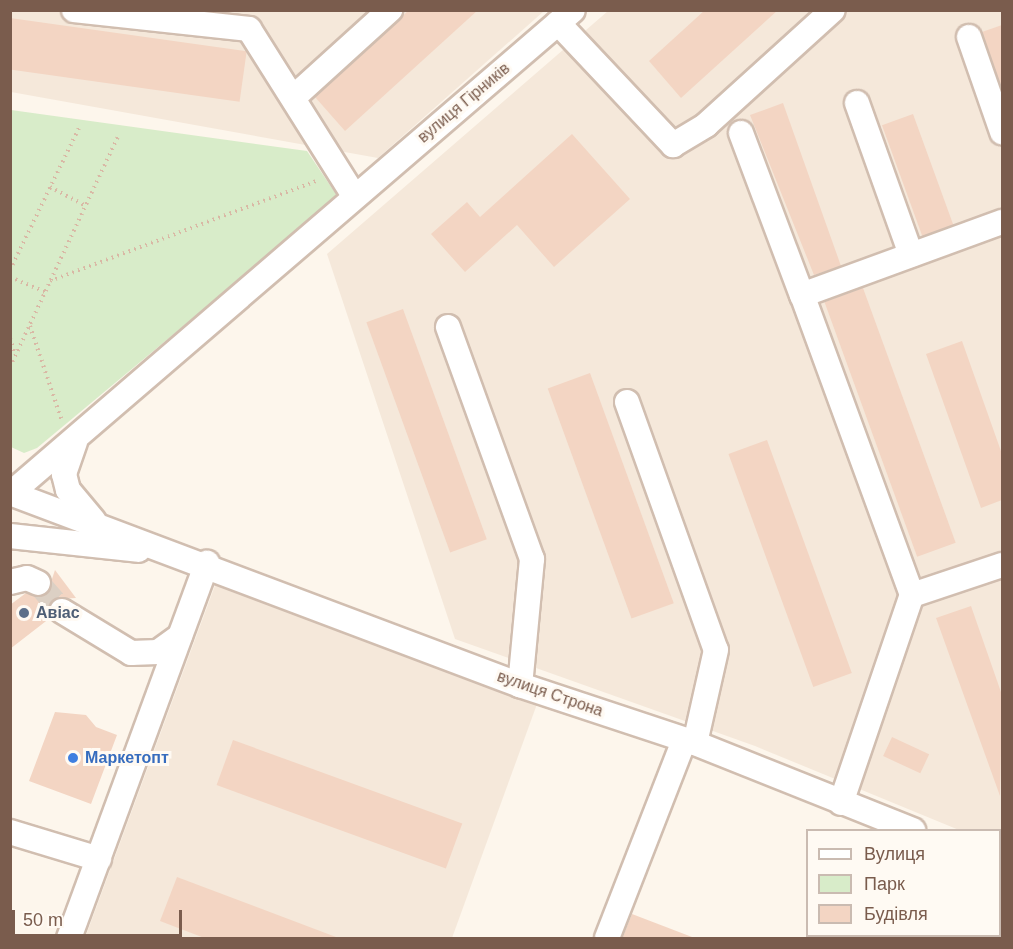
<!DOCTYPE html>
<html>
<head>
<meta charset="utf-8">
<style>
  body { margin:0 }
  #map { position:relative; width:1013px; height:949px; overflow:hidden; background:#fdf6ec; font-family:Arial,sans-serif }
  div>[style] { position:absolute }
  .residential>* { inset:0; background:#f5e8da }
  .green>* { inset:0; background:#d8ecc9 }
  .building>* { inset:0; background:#f3d5c3; transform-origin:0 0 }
  .minor-tunnel>* { height:24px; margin-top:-12px; transform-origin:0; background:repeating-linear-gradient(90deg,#dcd0c4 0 24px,transparent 0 36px) }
  .path>* { height:4px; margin-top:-2px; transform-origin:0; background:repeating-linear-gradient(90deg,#d9b8a5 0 1.5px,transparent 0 6px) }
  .roads { filter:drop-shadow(2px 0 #d1beb0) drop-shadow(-2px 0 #d1beb0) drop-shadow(0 2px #d1beb0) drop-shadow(0 -2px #d1beb0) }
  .minor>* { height:24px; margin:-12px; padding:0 12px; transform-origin:12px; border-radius:12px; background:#fff }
  .dots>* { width:16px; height:16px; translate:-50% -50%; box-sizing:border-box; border:3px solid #fffaf3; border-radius:50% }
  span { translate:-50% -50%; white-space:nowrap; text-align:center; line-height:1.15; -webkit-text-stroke:6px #fffaf3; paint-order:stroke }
  .street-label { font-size:16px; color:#7a5c4d }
  .service-label { font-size:16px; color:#4e5e75; font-weight:700 }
  .left { translate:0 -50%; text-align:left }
  .shop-label { font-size:16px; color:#366cbe; font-weight:700 }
  .frame { position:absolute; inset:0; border:12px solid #7a5c4d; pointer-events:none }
  .legend { position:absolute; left:806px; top:829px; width:195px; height:108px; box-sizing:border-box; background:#fffaf3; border:2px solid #cabbb1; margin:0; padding:8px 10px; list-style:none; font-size:18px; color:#7a5c4d }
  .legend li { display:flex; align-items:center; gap:12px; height:30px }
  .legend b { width:30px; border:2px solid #cabbb1 }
  .scale { position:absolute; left:12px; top:910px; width:170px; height:27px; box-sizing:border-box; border:3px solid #7a5c4d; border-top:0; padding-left:8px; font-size:18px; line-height:21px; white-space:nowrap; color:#7a5c4d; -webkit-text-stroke:4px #fffaf3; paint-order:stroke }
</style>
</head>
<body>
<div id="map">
  <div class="residential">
    <div style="clip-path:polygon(10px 11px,544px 11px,378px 158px,11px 92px)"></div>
    <div style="clip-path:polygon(608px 11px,1002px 11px,1002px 849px,1000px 830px,959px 830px,755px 746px,455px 639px,327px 254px)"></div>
    <div style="clip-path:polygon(217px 580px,537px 704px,452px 938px,85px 938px)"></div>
  </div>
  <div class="green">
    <div style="clip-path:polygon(11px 110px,307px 151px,338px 197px,37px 448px,24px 453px,11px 447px)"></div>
  </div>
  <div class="building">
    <div style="clip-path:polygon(409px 10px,478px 10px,345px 131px,315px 97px)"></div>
    <div style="clip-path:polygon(705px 10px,778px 10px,681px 98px,649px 61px)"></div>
    <div style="left:10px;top:18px;width:239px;height:51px;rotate:8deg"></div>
    <div style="clip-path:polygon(1002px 25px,1002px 90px,982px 32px)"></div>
    <div style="clip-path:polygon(783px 103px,841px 266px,814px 275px,750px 115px)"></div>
    <div style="left:913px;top:114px;width:118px;height:33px;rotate:70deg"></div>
    <div style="clip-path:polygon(572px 134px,630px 199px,554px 267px,517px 225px,465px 272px,431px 234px,467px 202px,480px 217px)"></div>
    <div style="left:863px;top:288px;width:271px;height:41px;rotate:70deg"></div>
    <div style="left:403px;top:309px;width:245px;height:39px;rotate:70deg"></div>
    <div style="clip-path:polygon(962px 341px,1002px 454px,1002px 500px,981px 508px,926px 354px)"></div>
    <div style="left:590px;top:373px;width:245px;height:45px;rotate:70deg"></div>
    <div style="left:767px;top:440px;width:248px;height:41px;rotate:70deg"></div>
    <div style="clip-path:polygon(55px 570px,76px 598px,55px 599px,50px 618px,10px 649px,10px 605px,26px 593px,47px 594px)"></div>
    <div style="clip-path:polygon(971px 606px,1002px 695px,1000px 796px,936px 618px)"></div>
    <div style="clip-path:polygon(55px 712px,86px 715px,96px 727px,117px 735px,91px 804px,29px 781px)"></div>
    <div style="left:892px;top:737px;width:41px;height:21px;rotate:25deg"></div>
    <div style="left:233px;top:740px;width:244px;height:48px;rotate:20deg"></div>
    <div style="clip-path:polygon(177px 877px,336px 937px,336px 939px,207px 939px,160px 921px)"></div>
    <div style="clip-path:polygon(632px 914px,692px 937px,691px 939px,622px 939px)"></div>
  </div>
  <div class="minor-tunnel">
    <div style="left:38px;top:583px;width:37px;rotate:49deg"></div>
  </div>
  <div class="path">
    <div style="left:50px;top:187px;width:41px;rotate:27.8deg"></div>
    <div style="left:10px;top:270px;width:158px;rotate:-64.1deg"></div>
    <div style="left:10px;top:277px;width:38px;rotate:23deg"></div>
    <div style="left:50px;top:281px;width:287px;rotate:-20.6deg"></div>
    <div style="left:30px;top:326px;width:100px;rotate:71.4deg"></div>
    <div style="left:10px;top:338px;width:17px;rotate:73deg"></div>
    <div style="left:10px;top:367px;width:257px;rotate:-64.9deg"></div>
  </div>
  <div class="roads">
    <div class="minor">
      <div style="left:74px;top:10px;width:176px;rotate:6.2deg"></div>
      <div style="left:249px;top:29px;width:197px;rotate:57.8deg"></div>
      <div style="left:558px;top:23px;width:168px;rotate:46.7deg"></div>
      <div style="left:673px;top:145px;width:39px;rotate:-31deg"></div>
      <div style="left:706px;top:125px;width:171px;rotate:-42.2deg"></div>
      <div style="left:969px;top:37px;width:101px;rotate:70.8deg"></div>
      <div style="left:294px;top:97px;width:130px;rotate:-42.2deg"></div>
      <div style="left:857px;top:103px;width:161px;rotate:70.4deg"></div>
      <div style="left:741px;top:133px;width:173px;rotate:69.4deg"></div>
      <div style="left:448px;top:327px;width:247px;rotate:70.1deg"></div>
      <div style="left:532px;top:559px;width:127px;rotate:95.4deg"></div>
      <div style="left:627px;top:402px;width:263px;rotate:70.3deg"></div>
      <div style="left:716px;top:650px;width:95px;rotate:102.7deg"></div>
      <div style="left:75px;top:442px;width:34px;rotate:109deg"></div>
      <div style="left:64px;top:474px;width:16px;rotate:76deg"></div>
      <div style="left:68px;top:490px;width:40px;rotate:50deg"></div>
      <div style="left:10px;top:493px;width:545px;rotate:20.63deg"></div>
      <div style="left:520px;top:685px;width:184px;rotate:18.3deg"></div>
      <div style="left:695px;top:743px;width:235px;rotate:21.8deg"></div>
      <div style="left:10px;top:494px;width:742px;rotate:-40.68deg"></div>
      <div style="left:10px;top:536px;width:129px;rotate:6.2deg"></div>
      <div style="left:10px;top:582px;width:17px;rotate:-13deg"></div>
      <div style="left:27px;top:578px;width:12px;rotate:24deg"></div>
      <div style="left:912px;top:595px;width:320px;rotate:-110.1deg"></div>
      <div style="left:802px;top:295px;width:213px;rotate:-20.1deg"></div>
      <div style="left:62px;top:611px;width:81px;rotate:31.3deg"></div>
      <div style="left:131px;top:653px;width:27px;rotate:-2deg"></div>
      <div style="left:158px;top:652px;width:27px;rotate:-36deg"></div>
      <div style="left:841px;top:803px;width:220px;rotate:-71.2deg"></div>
      <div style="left:912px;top:595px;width:95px;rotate:-18.4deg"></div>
      <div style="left:10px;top:832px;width:93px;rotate:16.9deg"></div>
      <div style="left:1000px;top:864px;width:2px;rotate:27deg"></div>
      <div style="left:69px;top:938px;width:400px;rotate:-69.8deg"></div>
      <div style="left:607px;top:938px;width:212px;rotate:-68.7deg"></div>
    </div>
  </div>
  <div class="dots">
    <div style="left:24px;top:613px;background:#5c6f8a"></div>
    <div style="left:73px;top:758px;background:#3f7fe0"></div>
  </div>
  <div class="street-label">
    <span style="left:464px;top:103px;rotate:-40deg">вулиця Гірників</span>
    <span style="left:550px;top:694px;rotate:19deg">вулиця Строна</span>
  </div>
  <div class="service-label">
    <span class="left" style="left:36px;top:613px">Авіас</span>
  </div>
  <div class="shop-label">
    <span class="left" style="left:85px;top:758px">Маркетопт</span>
  </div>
  <div class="frame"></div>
  <ul class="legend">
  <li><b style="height:8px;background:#fff"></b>Вулиця</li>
  <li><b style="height:16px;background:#d8ecc9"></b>Парк</li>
  <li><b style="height:16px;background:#f3d5c3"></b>Будівля</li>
  </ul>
  <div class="scale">50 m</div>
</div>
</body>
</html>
